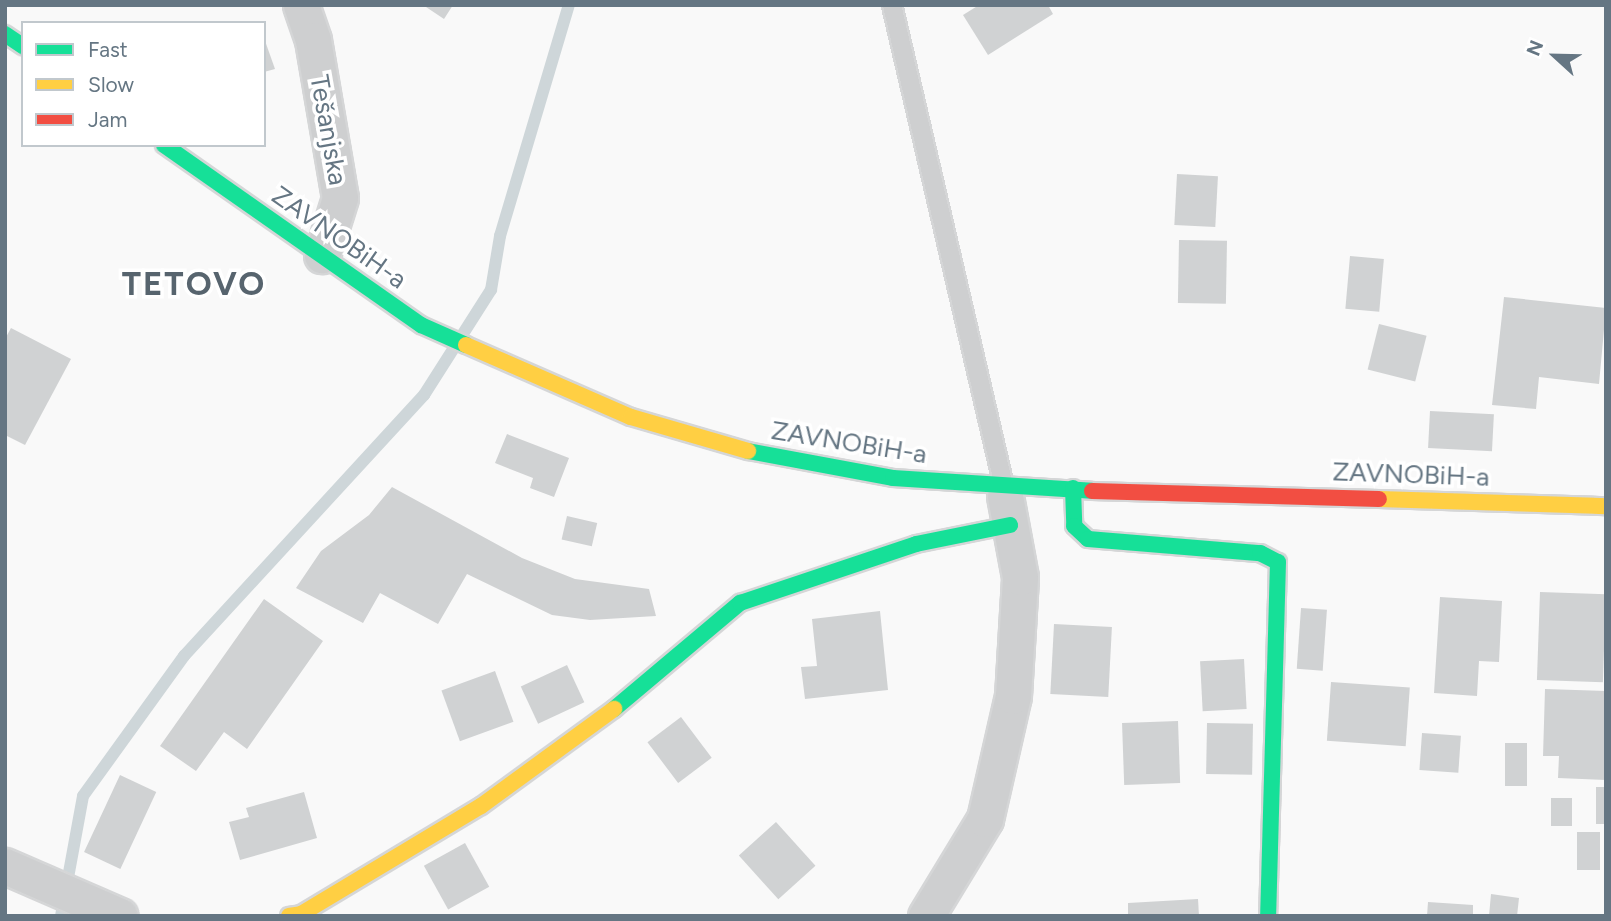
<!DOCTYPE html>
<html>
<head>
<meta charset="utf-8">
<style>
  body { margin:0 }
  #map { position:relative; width:1611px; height:921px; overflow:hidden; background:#f9f9f9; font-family:Figtree,sans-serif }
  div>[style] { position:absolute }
  .stream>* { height:12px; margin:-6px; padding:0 6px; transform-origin:6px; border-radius:6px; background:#ced6d9 }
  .building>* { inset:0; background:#d0d2d3; transform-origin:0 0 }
  .roads { filter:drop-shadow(2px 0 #d5d6d7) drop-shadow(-2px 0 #d5d6d7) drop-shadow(0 2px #d5d6d7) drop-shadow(0 -2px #d5d6d7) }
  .lane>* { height:18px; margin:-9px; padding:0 9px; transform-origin:9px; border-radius:9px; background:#cecfd0 }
  .street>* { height:35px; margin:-17.5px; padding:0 17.5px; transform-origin:17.5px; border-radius:17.5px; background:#cecfd0 }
  .fast>* { height:16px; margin:-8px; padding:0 8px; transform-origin:8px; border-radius:8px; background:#16e098 }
  .slow>* { height:16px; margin:-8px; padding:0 8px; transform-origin:8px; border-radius:8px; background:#ffcf43 }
  .jam>* { height:16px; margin:-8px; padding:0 8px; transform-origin:8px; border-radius:8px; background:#f24e42 }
  span { translate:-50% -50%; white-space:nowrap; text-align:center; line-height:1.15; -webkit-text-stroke:7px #fff; paint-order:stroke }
  .street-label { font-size:26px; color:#657683 }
  .district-label { font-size:33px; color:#57646e; font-weight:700; letter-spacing:2px }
  .frame { position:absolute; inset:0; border:7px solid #657683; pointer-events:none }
  .legend { position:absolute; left:21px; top:21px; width:245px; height:126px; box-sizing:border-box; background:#fff; border:2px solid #c1c8cd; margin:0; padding:9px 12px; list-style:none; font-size:21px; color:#657683 }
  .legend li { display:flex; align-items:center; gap:14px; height:35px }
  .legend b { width:35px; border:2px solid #c1c8cd }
  .north { position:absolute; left:1520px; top:21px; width:70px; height:70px; -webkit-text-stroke:5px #fff; paint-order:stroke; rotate:292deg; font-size:19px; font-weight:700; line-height:28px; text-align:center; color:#657683 }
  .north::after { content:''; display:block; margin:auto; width:24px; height:32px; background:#657683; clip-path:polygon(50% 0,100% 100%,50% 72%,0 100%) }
</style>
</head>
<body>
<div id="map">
  <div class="stream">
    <div style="left:61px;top:916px;width:122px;rotate:-79.6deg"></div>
    <div style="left:83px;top:796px;width:173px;rotate:-54.2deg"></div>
    <div style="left:184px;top:656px;width:355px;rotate:-47.4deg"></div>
    <div style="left:424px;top:395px;width:125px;rotate:-57.5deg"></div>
    <div style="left:491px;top:290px;width:55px;rotate:-80.5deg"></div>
    <div style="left:500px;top:236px;width:241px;rotate:-73.4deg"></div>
  </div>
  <div class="building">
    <div style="clip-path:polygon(423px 5px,453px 5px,444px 19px)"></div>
    <div style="clip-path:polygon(979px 5px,1048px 5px,1053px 14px,988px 55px,963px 15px)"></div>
    <div style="clip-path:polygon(264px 38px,275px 69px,264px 72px)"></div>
    <div style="left:1177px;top:174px;width:41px;height:51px;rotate:3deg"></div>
    <div style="left:1179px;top:240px;width:48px;height:63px;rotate:1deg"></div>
    <div style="left:1350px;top:256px;width:34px;height:53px;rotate:5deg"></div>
    <div style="clip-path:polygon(1504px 297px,1606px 308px,1599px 384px,1539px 377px,1536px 409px,1492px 405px)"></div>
    <div style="left:1379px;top:324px;width:49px;height:47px;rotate:14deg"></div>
    <div style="clip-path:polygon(11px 328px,71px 359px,25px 445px,5px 435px,5px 339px)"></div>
    <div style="left:1430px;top:411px;width:64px;height:37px;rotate:3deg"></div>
    <div style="clip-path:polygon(507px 434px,569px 458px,554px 497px,530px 488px,533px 478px,495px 463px)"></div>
    <div style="clip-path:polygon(392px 487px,522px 558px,575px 579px,649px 589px,656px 616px,590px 620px,552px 615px,467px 574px,438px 624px,380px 593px,363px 623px,296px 588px,321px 551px,369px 515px)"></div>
    <div style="left:567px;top:516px;width:31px;height:24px;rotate:13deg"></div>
    <div style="left:1540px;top:592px;width:66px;height:88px;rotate:2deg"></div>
    <div style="clip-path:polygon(1440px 597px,1502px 601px,1499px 662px,1479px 661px,1477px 696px,1434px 693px)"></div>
    <div style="clip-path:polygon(264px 599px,323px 641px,247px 749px,224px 732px,196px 771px,160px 746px)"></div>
    <div style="left:1301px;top:608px;width:26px;height:61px;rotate:4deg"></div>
    <div style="clip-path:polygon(880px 611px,888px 690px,805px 699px,801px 667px,817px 666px,812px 619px)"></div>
    <div style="left:1054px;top:624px;width:58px;height:70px;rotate:3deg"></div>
    <div style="left:1244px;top:659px;width:50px;height:44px;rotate:87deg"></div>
    <div style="left:567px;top:665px;width:41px;height:51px;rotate:65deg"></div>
    <div style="left:495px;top:671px;width:54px;height:57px;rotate:70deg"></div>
    <div style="left:1331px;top:682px;width:79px;height:59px;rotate:4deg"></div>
    <div style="clip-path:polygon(1545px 689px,1606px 691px,1606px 780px,1558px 778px,1559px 756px,1543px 756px)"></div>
    <div style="left:681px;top:717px;width:51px;height:42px;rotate:53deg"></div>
    <div style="left:1178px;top:721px;width:62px;height:56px;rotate:88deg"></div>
    <div style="left:1207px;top:723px;width:46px;height:51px;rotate:1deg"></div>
    <div style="left:1422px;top:733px;width:39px;height:37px;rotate:4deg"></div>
    <div style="left:1505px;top:743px;width:22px;height:43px"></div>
    <div style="left:120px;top:775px;width:40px;height:85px;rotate:25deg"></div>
    <div style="left:1596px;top:787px;width:10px;height:37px"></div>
    <div style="clip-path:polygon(304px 792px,317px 838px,240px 860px,229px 822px,249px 817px,246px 808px)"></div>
    <div style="left:1551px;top:798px;width:21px;height:28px"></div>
    <div style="left:776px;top:822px;width:59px;height:50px;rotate:48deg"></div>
    <div style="left:1577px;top:832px;width:23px;height:38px"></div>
    <div style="left:465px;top:843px;width:50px;height:47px;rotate:61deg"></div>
    <div style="clip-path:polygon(1491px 894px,1519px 898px,1517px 916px,1489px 916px)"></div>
    <div style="clip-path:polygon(1198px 899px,1199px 916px,1128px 916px,1128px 903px)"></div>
    <div style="clip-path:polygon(1428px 902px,1473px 905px,1473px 916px,1427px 916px)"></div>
  </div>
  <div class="roads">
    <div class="lane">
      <div style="left:892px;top:5px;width:496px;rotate:76.9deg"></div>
    </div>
    <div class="street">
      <div style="left:301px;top:5px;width:37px;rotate:71deg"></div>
      <div style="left:313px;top:40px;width:160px;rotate:80.3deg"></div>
      <div style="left:340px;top:198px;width:60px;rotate:107.5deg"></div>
      <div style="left:5px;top:866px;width:125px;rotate:23.5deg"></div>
      <div style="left:926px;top:916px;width:114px;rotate:-58.7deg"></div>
      <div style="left:985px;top:819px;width:126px;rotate:-77.2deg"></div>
      <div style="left:1013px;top:696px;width:119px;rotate:-86.6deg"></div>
      <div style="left:1020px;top:577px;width:82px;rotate:-100.5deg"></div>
    </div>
    <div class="fast">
      <div style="left:5px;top:34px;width:22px;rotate:34deg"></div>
      <div style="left:164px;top:145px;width:314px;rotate:35deg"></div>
      <div style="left:421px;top:325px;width:49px;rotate:24deg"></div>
      <div style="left:748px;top:451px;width:147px;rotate:10.5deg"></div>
      <div style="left:893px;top:478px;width:199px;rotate:3.7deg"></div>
      <div style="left:1073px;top:488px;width:38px;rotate:88deg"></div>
      <div style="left:1074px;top:526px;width:19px;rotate:43deg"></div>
      <div style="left:1088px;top:539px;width:173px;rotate:4.7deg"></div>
      <div style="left:1260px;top:553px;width:20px;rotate:27deg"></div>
      <div style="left:1278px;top:562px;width:354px;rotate:91.6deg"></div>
      <div style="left:614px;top:709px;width:165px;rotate:-40.1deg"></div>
      <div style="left:740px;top:603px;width:186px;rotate:-18.5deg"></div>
      <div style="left:916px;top:544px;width:96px;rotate:-11.4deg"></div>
    </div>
    <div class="slow">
      <div style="left:466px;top:345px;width:180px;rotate:23.6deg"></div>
      <div style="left:631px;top:417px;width:122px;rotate:16.2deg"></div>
      <div style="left:1379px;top:499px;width:227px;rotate:1.8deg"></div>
      <div style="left:289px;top:916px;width:12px;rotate:-9deg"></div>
      <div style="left:301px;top:914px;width:210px;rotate:-31deg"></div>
      <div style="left:481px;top:806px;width:165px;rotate:-36.1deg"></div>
    </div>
    <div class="jam">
      <div style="left:1092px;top:491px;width:287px;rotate:1.6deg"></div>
    </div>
  </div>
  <div class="street-label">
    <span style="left:328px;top:130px;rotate:80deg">Tešanjska</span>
    <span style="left:339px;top:238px;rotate:35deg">ZAVNOBiH-a</span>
    <span style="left:849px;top:443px;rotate:9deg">ZAVNOBiH-a</span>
    <span style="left:1411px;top:475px;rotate:2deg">ZAVNOBiH-a</span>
  </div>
  <div class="district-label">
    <span style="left:194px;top:284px">TETOVO</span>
  </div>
  <div class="frame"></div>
  <ul class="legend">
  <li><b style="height:9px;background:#16e098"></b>Fast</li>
  <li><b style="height:9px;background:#ffcf43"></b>Slow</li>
  <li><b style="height:9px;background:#f24e42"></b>Jam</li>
  </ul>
  <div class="north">N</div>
</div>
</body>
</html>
